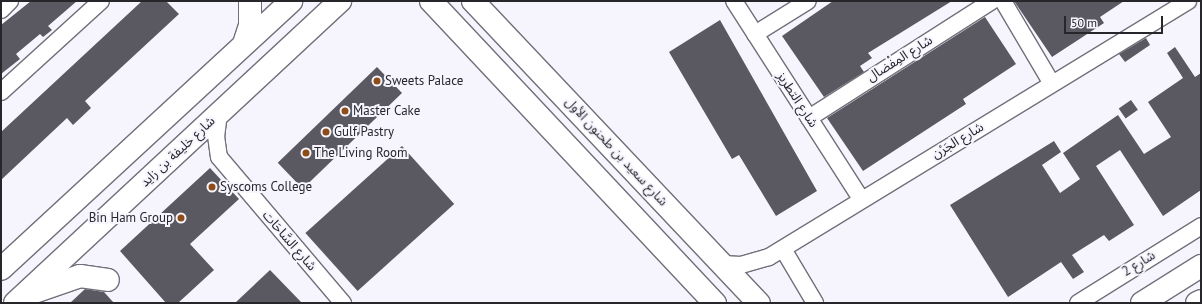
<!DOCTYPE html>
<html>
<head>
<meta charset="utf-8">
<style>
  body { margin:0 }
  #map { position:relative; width:1202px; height:304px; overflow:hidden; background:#f6f5fe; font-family:"PT Sans","Noto Sans Arabic",sans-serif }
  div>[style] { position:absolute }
  .building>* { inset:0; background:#5a5861; transform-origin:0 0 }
  .roads { filter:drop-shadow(1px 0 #71707a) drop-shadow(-1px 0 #71707a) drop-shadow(0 1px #71707a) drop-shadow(0 -1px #71707a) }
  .street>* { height:16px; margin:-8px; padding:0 8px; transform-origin:8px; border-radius:8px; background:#fff }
  .secondary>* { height:22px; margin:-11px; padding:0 11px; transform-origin:11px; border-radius:11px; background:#fff }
  .highway>* { height:22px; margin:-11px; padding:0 11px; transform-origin:11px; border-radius:11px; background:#fff }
  .dots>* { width:11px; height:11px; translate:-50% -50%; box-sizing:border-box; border:2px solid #f6f5fe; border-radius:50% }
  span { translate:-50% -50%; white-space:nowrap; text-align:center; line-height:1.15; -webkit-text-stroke:4px #f6f5fe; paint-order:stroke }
  .street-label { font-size:13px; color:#27272b }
  .poi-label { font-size:13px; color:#27272b }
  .left { translate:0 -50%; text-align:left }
  .right { translate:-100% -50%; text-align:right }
  .frame { position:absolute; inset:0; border:2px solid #27272b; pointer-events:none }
  .scale { position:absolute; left:1064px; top:16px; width:99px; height:18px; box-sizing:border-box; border:2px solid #27272b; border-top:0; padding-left:5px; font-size:12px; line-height:14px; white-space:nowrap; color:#27272b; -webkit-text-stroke:3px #f6f5fe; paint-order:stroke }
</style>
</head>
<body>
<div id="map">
  <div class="building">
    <div style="clip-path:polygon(31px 1px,77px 1px,48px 26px,52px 30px,43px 37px,40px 34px,16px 54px,20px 59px,1px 74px,1px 25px)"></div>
    <div style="clip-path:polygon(142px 1px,166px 1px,179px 14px,85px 101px,91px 108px,73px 125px,67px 118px,1px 180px,1px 132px)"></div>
    <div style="clip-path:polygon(833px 1px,952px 1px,868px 53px,872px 58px,860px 66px,864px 72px,824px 97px,782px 36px)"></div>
    <div style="clip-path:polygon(1014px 1px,1124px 1px,1100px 17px,1104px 23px,1052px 57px)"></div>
    <div style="clip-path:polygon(985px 17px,1016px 64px,963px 99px,966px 104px,863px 171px,827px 118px)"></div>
    <div style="clip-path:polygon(720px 20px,817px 191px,776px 216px,739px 155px,732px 159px,669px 52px)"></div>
    <div style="clip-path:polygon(1146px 38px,1150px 45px,1125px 62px,1119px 54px)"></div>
    <div style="clip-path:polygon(1175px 47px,1195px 77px,1201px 73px,1201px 190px,1163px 216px,1120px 150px,1096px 166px,1134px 225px,1109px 241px,1104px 235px,1072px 255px,1084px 272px,1073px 279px,1061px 262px,1008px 297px,950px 205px,1054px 141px,1061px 152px,1042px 165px,1060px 193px,1080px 179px,1063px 153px,1118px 115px,1144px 154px,1171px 137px,1148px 102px,1183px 78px,1167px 53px)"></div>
    <div style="left:377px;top:67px;width:36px;height:138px;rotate:46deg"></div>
    <div style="left:1131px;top:100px;width:12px;height:15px;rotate:55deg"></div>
    <div style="left:402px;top:146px;width:78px;height:130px;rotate:48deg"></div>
    <div style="clip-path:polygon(210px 168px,239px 199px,190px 244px,214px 270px,178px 303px,166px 303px,120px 251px)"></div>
    <div style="clip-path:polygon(270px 270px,302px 303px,235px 303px)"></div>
    <div style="clip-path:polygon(85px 289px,104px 292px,114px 303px,70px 303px)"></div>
  </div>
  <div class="roads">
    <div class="street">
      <div style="left:734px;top:1px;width:235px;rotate:57.3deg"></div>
      <div style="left:1003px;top:1px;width:96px;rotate:59.4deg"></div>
      <div style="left:1px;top:10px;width:13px;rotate:-45deg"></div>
      <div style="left:755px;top:34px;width:62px;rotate:-31.9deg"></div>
      <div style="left:1px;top:92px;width:135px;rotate:-42.3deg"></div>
      <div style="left:219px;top:113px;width:23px;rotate:97deg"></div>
      <div style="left:216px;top:136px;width:21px;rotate:82deg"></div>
      <div style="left:219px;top:157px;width:192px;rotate:49.7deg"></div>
      <div style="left:809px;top:118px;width:217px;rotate:-32.6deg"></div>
      <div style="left:783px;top:249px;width:63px;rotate:59.3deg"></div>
      <div style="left:722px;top:264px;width:19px;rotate:3deg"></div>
      <div style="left:741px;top:265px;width:29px;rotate:-16deg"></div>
      <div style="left:769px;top:257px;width:491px;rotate:-31.4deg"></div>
      <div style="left:1078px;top:303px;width:145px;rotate:-32deg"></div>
    </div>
    <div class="secondary">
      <div style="left:431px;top:1px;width:415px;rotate:46.8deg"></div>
      <div style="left:473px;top:1px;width:416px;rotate:46.6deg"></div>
      <div style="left:244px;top:44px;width:20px;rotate:-72deg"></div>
      <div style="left:250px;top:25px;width:24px;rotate:-90deg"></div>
      <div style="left:1142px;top:303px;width:70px;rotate:-32.1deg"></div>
      <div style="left:1197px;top:303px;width:4px;rotate:-27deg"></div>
    </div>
    <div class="highway">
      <div style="left:1px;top:269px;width:395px;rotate:-42.7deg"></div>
      <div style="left:31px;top:293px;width:52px;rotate:-19.1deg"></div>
      <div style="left:80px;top:276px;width:28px;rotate:8deg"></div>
      <div style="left:15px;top:303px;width:444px;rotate:-42.9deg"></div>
    </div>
  </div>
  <div class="dots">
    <div style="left:377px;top:81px;background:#8e4d18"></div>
    <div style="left:345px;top:111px;background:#8e4d18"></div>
    <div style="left:326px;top:132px;background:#8e4d18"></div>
    <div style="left:306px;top:153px;background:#8e4d18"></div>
    <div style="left:212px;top:187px;background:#8e4d18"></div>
    <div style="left:181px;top:218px;background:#8e4d18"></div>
  </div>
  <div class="street-label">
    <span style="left:900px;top:59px;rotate:-32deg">شارع المِفْضال</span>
    <span style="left:797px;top:100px;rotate:57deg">شارع التطريز</span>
    <span style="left:958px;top:141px;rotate:-31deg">شارع الجَرْن</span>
    <span style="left:178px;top:152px;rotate:-43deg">شارع خليفة بن زايد</span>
    <span style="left:616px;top:152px;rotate:47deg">شارع سعيد بن طحنون الأول</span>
    <span style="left:289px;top:241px;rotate:49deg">شارع السَّاحَات</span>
    <span style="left:1139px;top:264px;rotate:-32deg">شارع 2</span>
  </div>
  <div class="poi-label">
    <span class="left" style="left:385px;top:81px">Sweets Palace</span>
    <span class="left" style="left:353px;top:111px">Master Cake</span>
    <span class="left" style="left:334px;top:132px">Gulf Pastry</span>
    <span class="left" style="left:314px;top:153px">The Living Room</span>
    <span class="left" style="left:220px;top:187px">Syscoms College</span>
    <span class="right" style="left:173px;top:218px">Bin Ham Group</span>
  </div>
  <div class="frame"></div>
  <div class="scale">50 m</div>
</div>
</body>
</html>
